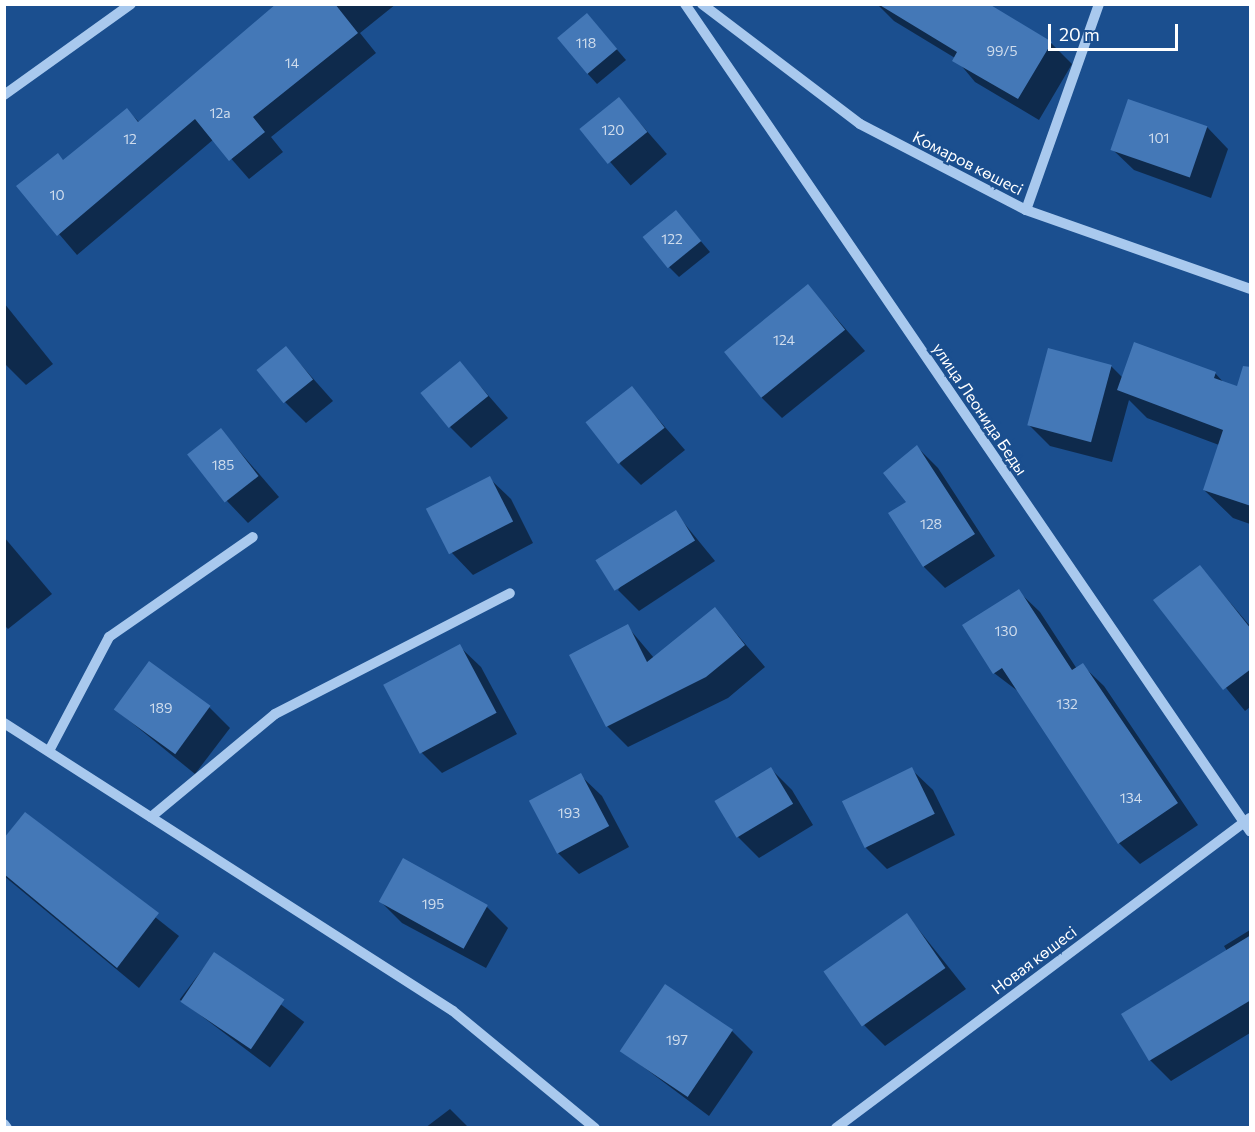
<!DOCTYPE html>
<html>
<head>
<meta charset="utf-8">
<style>
  body { margin:0 }
  #map { position:relative; width:1255px; height:1132px; overflow:hidden; background:#1b4f8f; font-family:Commissioner,sans-serif }
  div>[style] { position:absolute }
  .shadow>* { inset:0; background:#0007; transform-origin:0 0 }
  .building>* { inset:0; background:#4478b7; transform-origin:0 0 }
  .minor>* { height:10px; margin:-5px; padding:0 5px; transform-origin:5px; border-radius:5px; background:#a9c9ee }
  span { translate:-50% -50%; white-space:nowrap; text-align:center; line-height:1.15; -webkit-text-stroke:5px #1b4f8f; paint-order:stroke }
  .number-label { font-size:14px; color:#d0dded }
  .number-label span { -webkit-text-stroke-width:0 }
  .street-label { font-size:16px; color:#fff }
  .frame { position:absolute; inset:0; border:6px solid #fff; pointer-events:none }
  .scale { position:absolute; left:1048px; top:24px; width:130px; height:27px; box-sizing:border-box; border:3px solid #fff; border-top:0; padding-left:8px; font-size:18px; line-height:21px; white-space:nowrap; color:#fff; -webkit-text-stroke:4px #1b4f8f; paint-order:stroke }
</style>
</head>
<body>
<div id="map">
  <div class="shadow">
    <div style="clip-path:polygon(280px 4px,396px 4px,360px 33px,376px 53px,271px 137px,283px 152px,249px 179px,214px 139px,77px 255px,18px 186px,64px 161px,127px 110px,140px 123px)"></div>
    <div style="clip-path:polygon(877px 4px,986px 4px,1051px 43px,1072px 64px,1039px 120px,975px 82px,955px 58px,894px 21px)"></div>
    <div style="clip-path:polygon(587px 15px,626px 60px,597px 84px,587px 73px)"></div>
    <div style="left:619px;top:99px;width:73px;height:48px;rotate:49deg"></div>
    <div style="clip-path:polygon(1207px 127px,1228px 149px,1211px 198px,1134px 170px,1112px 149px)"></div>
    <div style="clip-path:polygon(676px 212px,710px 252px,679px 277px,669px 267px)"></div>
    <div style="clip-path:polygon(808px 286px,865px 351px,782px 418px,761px 397px)"></div>
    <div style="clip-path:polygon(4px 303px,53px 364px,26px 385px,4px 363px)"></div>
    <div style="clip-path:polygon(286px 348px,333px 401px,306px 423px,285px 402px)"></div>
    <div style="clip-path:polygon(460px 363px,508px 418px,471px 448px,450px 427px)"></div>
    <div style="clip-path:polygon(1111px 366px,1123px 378px,1215px 373px,1225px 384px,1250px 392px,1250px 524px,1233px 518px,1204px 490px,1219px 445px,1147px 418px,1129px 400px,1112px 462px,1050px 446px,1029px 425px)"></div>
    <div style="clip-path:polygon(631px 388px,685px 450px,641px 485px,620px 464px)"></div>
    <div style="clip-path:polygon(221px 430px,279px 497px,248px 523px,227px 501px)"></div>
    <div style="clip-path:polygon(917px 447px,938px 468px,995px 556px,945px 588px,924px 567px,890px 514px,908px 502px)"></div>
    <div style="clip-path:polygon(489px 478px,511px 499px,533px 543px,473px 575px,452px 553px,428px 509px)"></div>
    <div style="clip-path:polygon(675px 512px,715px 561px,639px 611px,618px 590px)"></div>
    <div style="clip-path:polygon(4px 537px,52px 594px,8px 629px,4px 625px)"></div>
    <div style="clip-path:polygon(1200px 567px,1250px 626px,1250px 707px,1245px 711px,1155px 601px)"></div>
    <div style="clip-path:polygon(1018px 591px,1040px 612px,1077px 669px,1082px 665px,1104px 686px,1198px 825px,1140px 864px,1119px 843px,1019px 692px,994px 673px)"></div>
    <div style="clip-path:polygon(715px 609px,765px 667px,728px 698px,628px 747px,607px 726px,627px 626px,654px 658px)"></div>
    <div style="clip-path:polygon(459px 646px,481px 667px,517px 734px,442px 773px,421px 752px,385px 685px)"></div>
    <div style="clip-path:polygon(209px 707px,230px 728px,195px 774px,115px 709px)"></div>
    <div style="clip-path:polygon(771px 769px,792px 790px,813px 825px,759px 858px,738px 837px)"></div>
    <div style="clip-path:polygon(911px 769px,933px 790px,955px 835px,887px 869px,866px 848px)"></div>
    <div style="clip-path:polygon(580px 775px,602px 796px,629px 847px,579px 874px,558px 853px)"></div>
    <div style="clip-path:polygon(25px 814px,179px 936px,139px 988px,4px 876px,4px 840px)"></div>
    <div style="clip-path:polygon(381px 902px,487px 907px,508px 928px,486px 968px,402px 923px)"></div>
    <div style="clip-path:polygon(907px 915px,966px 989px,885px 1046px,864px 1025px)"></div>
    <div style="clip-path:polygon(1250px 930px,1250px 1033px,1171px 1081px,1150px 1060px,1227px 951px,1224px 946px)"></div>
    <div style="left:214px;top:954px;width:113px;height:57px;rotate:37deg"></div>
    <div style="clip-path:polygon(732px 1031px,753px 1052px,709px 1116px,622px 1051px)"></div>
    <div style="clip-path:polygon(450px 1109px,469px 1128px,425px 1128px)"></div>
  </div>
  <div class="building">
    <div style="clip-path:polygon(276px 4px,335px 4px,358px 33px,253px 117px,265px 132px,229px 161px,195px 119px,57px 236px,16px 186px,58px 153px,63px 160px,127px 108px,138px 122px)"></div>
    <div style="clip-path:polygon(878px 4px,989px 4px,1052px 42px,1018px 99px,952px 61px,957px 52px)"></div>
    <div style="left:587px;top:13px;width:47px;height:39px;rotate:50deg"></div>
    <div style="left:619px;top:97px;width:45px;height:51px;rotate:51deg"></div>
    <div style="left:1128px;top:99px;width:84px;height:54px;rotate:19deg"></div>
    <div style="left:676px;top:210px;width:40px;height:43px;rotate:51deg"></div>
    <div style="left:808px;top:284px;width:59px;height:108px;rotate:51deg"></div>
    <div style="clip-path:polygon(1134px 342px,1216px 372px,1214px 378px,1237px 386px,1243px 366px,1251px 367px,1251px 506px,1203px 490px,1223px 430px,1117px 390px)"></div>
    <div style="left:286px;top:346px;width:43px;height:38px;rotate:51deg"></div>
    <div style="left:1048px;top:348px;width:66px;height:80px;rotate:15deg"></div>
    <div style="left:460px;top:361px;width:45px;height:51px;rotate:51deg"></div>
    <div style="left:632px;top:386px;width:53px;height:59px;rotate:52deg"></div>
    <div style="left:221px;top:428px;width:61px;height:43px;rotate:52deg"></div>
    <div style="clip-path:polygon(917px 445px,975px 534px,923px 567px,888px 513px,906px 502px,883px 473px)"></div>
    <div style="left:490px;top:476px;width:51px;height:72px;rotate:63deg"></div>
    <div style="left:676px;top:510px;width:36px;height:95px;rotate:58deg"></div>
    <div style="clip-path:polygon(1200px 565px,1251px 629px,1251px 669px,1223px 690px,1153px 600px)"></div>
    <div style="clip-path:polygon(1019px 589px,1072px 670px,1083px 663px,1178px 803px,1118px 844px,1002px 668px,993px 674px,962px 625px)"></div>
    <div style="clip-path:polygon(715px 607px,745px 645px,706px 677px,606px 727px,569px 655px,628px 624px,647px 662px)"></div>
    <div style="left:460px;top:644px;width:78px;height:87px;rotate:62deg"></div>
    <div style="left:149px;top:661px;width:76px;height:60px;rotate:36deg"></div>
    <div style="left:771px;top:767px;width:43px;height:66px;rotate:59deg"></div>
    <div style="left:912px;top:767px;width:52px;height:78px;rotate:64deg"></div>
    <div style="left:581px;top:773px;width:60px;height:59px;rotate:62deg"></div>
    <div style="clip-path:polygon(25px 812px,159px 913px,117px 968px,4px 874px,4px 838px)"></div>
    <div style="left:403px;top:858px;width:97px;height:50px;rotate:29deg"></div>
    <div style="left:907px;top:913px;width:67px;height:102px;rotate:55deg"></div>
    <div style="clip-path:polygon(1251px 935px,1251px 1000px,1149px 1061px,1121px 1014px)"></div>
    <div style="left:214px;top:952px;width:85px;height:60px;rotate:34deg"></div>
    <div style="left:665px;top:984px;width:82px;height:81px;rotate:34deg"></div>
  </div>
  <div class="minor">
    <div style="left:685px;top:4px;width:1002px;rotate:55.66deg"></div>
    <div style="left:702px;top:4px;width:198px;rotate:37.2deg"></div>
    <div style="left:860px;top:124px;width:187px;rotate:27.4deg"></div>
    <div style="left:1026px;top:210px;width:238px;rotate:19.4deg"></div>
    <div style="left:4px;top:95px;width:156px;rotate:-35.6deg"></div>
    <div style="left:1026px;top:210px;width:219px;rotate:-70.5deg"></div>
    <div style="left:4px;top:723px;width:533px;rotate:32.68deg"></div>
    <div style="left:453px;top:1011px;width:184px;rotate:39.5deg"></div>
    <div style="left:49px;top:751px;width:129px;rotate:-62.2deg"></div>
    <div style="left:109px;top:637px;width:175px;rotate:-34.8deg"></div>
    <div style="left:151px;top:817px;width:161px;rotate:-39.7deg"></div>
    <div style="left:275px;top:714px;width:264px;rotate:-27.2deg"></div>
    <div style="left:4px;top:1124px;width:5px;rotate:53deg"></div>
    <div style="left:836px;top:1128px;width:517px;rotate:-36.83deg"></div>
  </div>
  <div class="number-label">
    <span style="left:586px;top:43px">118</span>
    <span style="left:1002px;top:51px">99/5</span>
    <span style="left:292px;top:63px">14</span>
    <span style="left:220px;top:113px">12а</span>
    <span style="left:613px;top:130px">120</span>
    <span style="left:1159px;top:138px">101</span>
    <span style="left:130px;top:139px">12</span>
    <span style="left:57px;top:195px">10</span>
    <span style="left:672px;top:239px">122</span>
    <span style="left:784px;top:340px">124</span>
    <span style="left:223px;top:465px">185</span>
    <span style="left:931px;top:524px">128</span>
    <span style="left:1006px;top:631px">130</span>
    <span style="left:1067px;top:704px">132</span>
    <span style="left:161px;top:708px">189</span>
    <span style="left:1131px;top:798px">134</span>
    <span style="left:569px;top:813px">193</span>
    <span style="left:433px;top:904px">195</span>
    <span style="left:677px;top:1040px">197</span>
  </div>
  <div class="street-label">
    <span style="left:968px;top:163px;rotate:27deg">Комаров көшесі</span>
    <span style="left:980px;top:409px;rotate:56deg">улица Леонида Беды</span>
    <span style="left:1034px;top:960px;rotate:-37deg">Новая көшесі</span>
  </div>
  <div class="frame"></div>
  <div class="scale">20 m</div>
</div>
</body>
</html>
